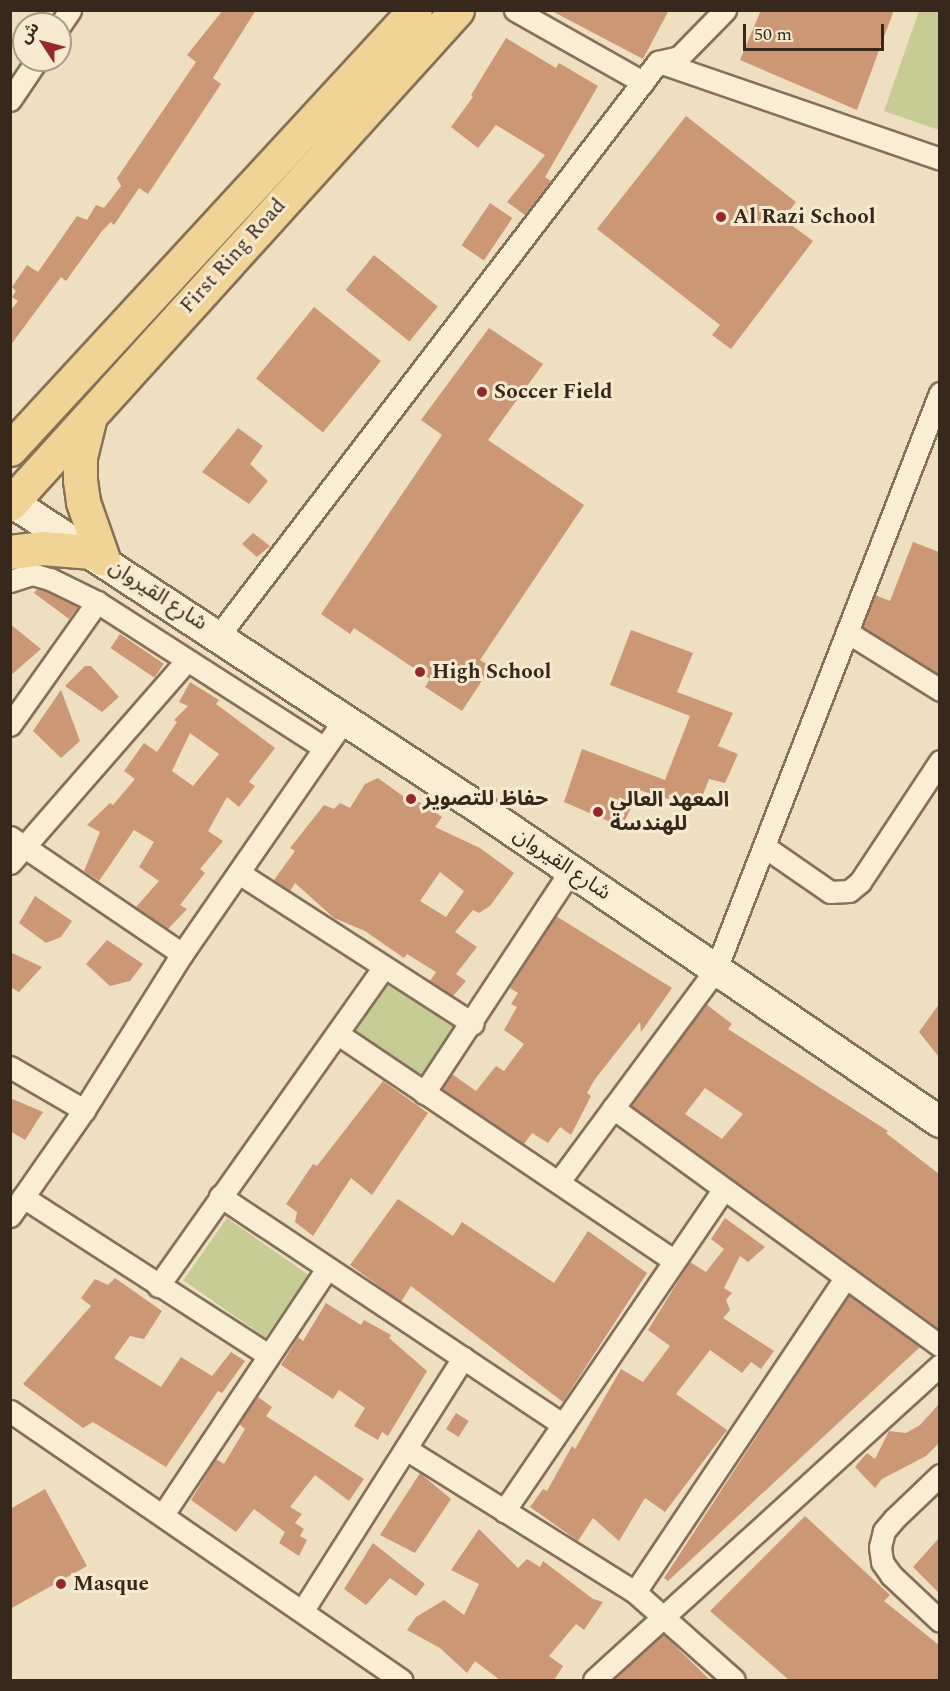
<!DOCTYPE html>
<html>
<head>
<meta charset="utf-8">
<style>
  body { margin:0 }
  #map { position:relative; width:950px; height:1691px; overflow:hidden; background:#eedfc0; font-family:Spectral,"Noto Sans Arabic",serif }
  div>[style] { position:absolute }
  .green>* { inset:0; background:#c6cc94; transform-origin:0 0 }
  .building>* { inset:0; background:#cc9775; transform-origin:0 0 }
  .roads { filter:drop-shadow(2px 0 #877058) drop-shadow(-2px 0 #877058) drop-shadow(0 2px #877058) drop-shadow(0 -2px #877058) }
  .street>* { height:21px; margin:-10.5px; padding:0 10.5px; transform-origin:10.5px; border-radius:10.5px; background:#f9edd3 }
  .secondary>* { height:30px; margin:-15px; padding:0 15px; transform-origin:15px; border-radius:15px; background:#f9edd3 }
  .primary>* { height:33px; margin:-16.5px; padding:0 16.5px; transform-origin:16.5px; border-radius:16.5px; background:#f2d396 }
  .dots>* { width:16px; height:16px; translate:-50% -50%; box-sizing:border-box; border:3px solid #f5e9cf; border-radius:50% }
  span { translate:-50% -50%; white-space:nowrap; text-align:center; line-height:1.15; -webkit-text-stroke:6px #f5e9cf; paint-order:stroke }
  .poi-label { font-size:21px; color:#36281c; font-weight:700 }
  .left { translate:0 -50%; text-align:left }
  .street-label { font-size:21px; color:#36281c }
  .frame { position:absolute; inset:0; border:12px solid #36281c; pointer-events:none }
  .north { position:absolute; left:12px; top:12px; width:60px; height:60px; box-sizing:border-box; background:#f5e9cf; border:2px solid #a99c87; border-radius:50%; rotate:306deg; font-size:16px; font-weight:700; line-height:24px; text-align:center; color:#36281c }
  .north::after { content:''; display:block; margin:auto; width:21px; height:27px; background:#96282b; clip-path:polygon(50% 0,100% 100%,50% 72%,0 100%) }
  .scale { position:absolute; left:743px; top:24px; width:141px; height:27px; box-sizing:border-box; border:3px solid #36281c; border-top:0; padding-left:8px; font-size:18px; line-height:21px; white-space:nowrap; color:#36281c; -webkit-text-stroke:4px #f5e9cf; paint-order:stroke }
</style>
</head>
<body>
<div id="map">
  <div class="green">
    <div style="clip-path:polygon(919px 11px,939px 11px,939px 130px,884px 111px)"></div>
    <div style="left:384px;top:980px;width:85px;height:62px;rotate:34deg"></div>
    <div style="left:227px;top:1218px;width:100px;height:76px;rotate:35deg"></div>
  </div>
  <div class="building">
    <div style="clip-path:polygon(223px 10px,256px 10px,213px 78px,221px 84px,148px 194px,139px 188px,114px 225px,111px 222px,102px 231px,66px 281px,61px 277px,10px 346px,10px 311px,18px 301px,12px 297px,16px 291px,12px 287px,27px 265px,38px 272px,77px 216px,87px 220px,96px 205px,104px 208px,121px 186px,117px 178px,196px 62px,187px 55px)"></div>
    <div style="clip-path:polygon(550px 10px,669px 10px,643px 59px)"></div>
    <div style="clip-path:polygon(761px 10px,894px 10px,857px 110px,740px 60px)"></div>
    <div style="clip-path:polygon(506px 38px,556px 68px,559px 63px,598px 86px,545px 177px,551px 181px,525px 215px,507px 202px,545px 155px,496px 125px,478px 148px,451px 127px,473px 97px,471px 95px)"></div>
    <div style="clip-path:polygon(686px 116px,796px 202px,783px 219px,813px 241px,731px 349px,712px 335px,720px 325px,597px 229px)"></div>
    <div style="left:490px;top:203px;width:27px;height:51px;rotate:34deg"></div>
    <div style="left:374px;top:255px;width:82px;height:45px;rotate:39deg"></div>
    <div style="left:314px;top:307px;width:86px;height:92px;rotate:39deg"></div>
    <div style="clip-path:polygon(489px 328px,543px 364px,488px 440px,584px 505px,480px 660px,491px 667px,462px 711px,425px 687px,430px 679px,354px 628px,350px 634px,321px 614px,442px 435px,421px 420px)"></div>
    <div style="clip-path:polygon(238px 428px,263px 446px,250px 464px,268px 481px,249px 504px,202px 472px)"></div>
    <div style="clip-path:polygon(253px 533px,270px 546px,257px 557px,242px 544px)"></div>
    <div style="clip-path:polygon(913px 542px,939px 552px,939px 675px,863px 627px,875px 595px,890px 601px)"></div>
    <div style="clip-path:polygon(37px 589px,45px 591px,78px 607px,69px 619px,34px 593px)"></div>
    <div style="clip-path:polygon(10px 624px,41px 649px,10px 676px)"></div>
    <div style="clip-path:polygon(631px 630px,693px 653px,677px 692px,733px 713px,718px 746px,738px 754px,725px 783px,709px 779px,698px 808px,639px 790px,622px 827px,564px 802px,582px 749px,665px 780px,690px 716px,610px 685px)"></div>
    <div style="left:120px;top:634px;width:53px;height:17px;rotate:34deg"></div>
    <div style="clip-path:polygon(85px 666px,91px 666px,119px 697px,102px 712px,65px 686px)"></div>
    <div style="clip-path:polygon(evenodd,190px 682px,219px 700px,216px 704px,275px 748px,249px 782px,255px 786px,239px 807px,227px 797px,208px 831px,223px 841px,200px 869px,205px 873px,180px 905px,187px 909px,168px 929px,136px 907px,159px 881px,139px 867px,154px 842px,134px 830px,99px 881px,84px 871px,100px 832px,87px 825px,110px 803px,113px 805px,135px 779px,124px 771px,144px 743px,157px 752px,177px 722px,174px 720px,188px 706px,179px 702px,190px 682px,190px 733px,219px 754px,193px 786px,172px 771px,190px 733px)"></div>
    <div style="clip-path:polygon(61px 690px,80px 741px,61px 758px,33px 731px)"></div>
    <div style="clip-path:polygon(evenodd,378px 778px,414px 804px,419px 802px,442px 817px,435px 827px,480px 848px,514px 873px,490px 906px,479px 913px,473px 910px,455px 932px,477px 947px,456px 974px,466px 981px,453px 996px,430px 981px,436px 972px,407px 954px,404px 958px,365px 931px,334px 918px,295px 883px,290px 891px,274px 880px,295px 851px,290px 848px,324px 805px,334px 809px,340px 803px,350px 808px,365px 784px,378px 778px,440px 872px,464px 891px,446px 917px,420px 901px,440px 872px)"></div>
    <div style="clip-path:polygon(35px 896px,72px 921px,61px 937px,46px 943px,19px 923px)"></div>
    <div style="clip-path:polygon(556px 916px,672px 988px,641px 1032px,640px 1022px,595px 1079px,587px 1093px,591px 1096px,571px 1135px,560px 1127px,548px 1143px,532px 1133px,524px 1144px,442px 1089px,452px 1074px,476px 1091px,496px 1066px,504px 1071px,524px 1044px,504px 1030px,517px 1007px,511px 1004px,518px 993px,510px 988px)"></div>
    <div style="clip-path:polygon(107px 940px,143px 964px,130px 981px,110px 986px,86px 964px)"></div>
    <div style="clip-path:polygon(10px 952px,42px 967px,19px 992px,10px 987px)"></div>
    <div style="clip-path:polygon(evenodd,706px 1004px,732px 1024px,728px 1029px,888px 1131px,886px 1133px,939px 1174px,939px 1329px,632px 1106px,706px 1004px,705px 1088px,743px 1114px,722px 1139px,685px 1114px,705px 1088px)"></div>
    <div style="clip-path:polygon(939px 1004px,939px 1057px,919px 1032px)"></div>
    <div style="clip-path:polygon(383px 1081px,428px 1113px,372px 1195px,351px 1178px,313px 1236px,295px 1222px,297px 1212px,286px 1204px,313px 1164px,317px 1166px)"></div>
    <div style="clip-path:polygon(10px 1098px,43px 1112px,25px 1140px,10px 1131px)"></div>
    <div style="clip-path:polygon(398px 1199px,453px 1236px,462px 1222px,554px 1283px,588px 1231px,647px 1273px,563px 1402px,411px 1286px,401px 1302px,350px 1265px)"></div>
    <div style="clip-path:polygon(725px 1218px,765px 1247px,748px 1262px,740px 1256px,724px 1288px,732px 1293px,726px 1300px,730px 1310px,723px 1318px,774px 1351px,761px 1369px,751px 1362px,742px 1373px,710px 1350px,676px 1394px,727px 1430px,665px 1512px,645px 1498px,619px 1541px,593px 1518px,578px 1541px,530px 1507px,543px 1489px,547px 1491px,572px 1446px,575px 1449px,621px 1369px,643px 1382px,670px 1346px,648px 1330px,690px 1262px,706px 1272px,724px 1249px,711px 1239px)"></div>
    <div style="clip-path:polygon(115px 1278px,162px 1311px,144px 1339px,130px 1336px,114px 1358px,161px 1387px,181px 1357px,212px 1376px,231px 1352px,245px 1361px,222px 1393px,218px 1391px,166px 1467px,93px 1422px,83px 1428px,23px 1384px,91px 1306px,81px 1298px,95px 1279px,108px 1285px)"></div>
    <div style="clip-path:polygon(849px 1295px,920px 1347px,668px 1581px,664px 1578px)"></div>
    <div style="clip-path:polygon(326px 1303px,361px 1325px,364px 1320px,391px 1335px,389px 1338px,427px 1371px,388px 1436px,382px 1432px,378px 1440px,354px 1426px,365px 1408px,339px 1390px,333px 1399px,281px 1365px,298px 1337px,303px 1341px)"></div>
    <div style="clip-path:polygon(258px 1397px,272px 1407px,266px 1416px,364px 1479px,349px 1501px,315px 1475px,290px 1507px,302px 1514px,295px 1523px,304px 1529px,300px 1536px,307px 1540px,299px 1556px,279px 1543px,285px 1532px,254px 1509px,236px 1532px,191px 1500px,216px 1459px,224px 1464px,245px 1429px,239px 1424px)"></div>
    <div style="clip-path:polygon(939px 1404px,939px 1443px,926px 1456px,882px 1479px,875px 1488px,855px 1467px,867px 1453px,875px 1459px,889px 1431px,906px 1433px,920px 1425px)"></div>
    <div style="left:456px;top:1413px;width:15px;height:19px;rotate:32deg"></div>
    <div style="clip-path:polygon(420px 1473px,451px 1499px,415px 1553px,380px 1535px)"></div>
    <div style="clip-path:polygon(45px 1489px,87px 1566px,10px 1609px,10px 1509px)"></div>
    <div style="clip-path:polygon(805px 1516px,890px 1595px,884px 1601px,939px 1645px,939px 1680px,789px 1680px,710px 1611px)"></div>
    <div style="clip-path:polygon(479px 1529px,518px 1568px,527px 1559px,540px 1567px,543px 1561px,593px 1599px,603px 1602px,584px 1630px,576px 1624px,549px 1656px,563px 1666px,554px 1680px,500px 1680px,475px 1661px,467px 1673px,440px 1648px,407px 1630px,416px 1617px,444px 1600px,464px 1615px,479px 1584px,451px 1570px)"></div>
    <div style="clip-path:polygon(939px 1538px,939px 1593px,913px 1567px)"></div>
    <div style="clip-path:polygon(373px 1543px,425px 1584px,416px 1596px,390px 1578px,366px 1605px,344px 1589px)"></div>
    <div style="clip-path:polygon(663px 1634px,710px 1680px,615px 1680px,648px 1648px)"></div>
  </div>
  <div class="roads">
    <div class="street">
      <div style="left:515px;top:10px;width:147px;rotate:29.4deg"></div>
      <div style="left:60px;top:25px;width:18px;rotate:-56deg"></div>
      <div style="left:659px;top:62px;width:297px;rotate:19deg"></div>
      <div style="left:10px;top:100px;width:48px;rotate:-56deg"></div>
      <div style="left:10px;top:581px;width:23px;rotate:-18deg"></div>
      <div style="left:32px;top:574px;width:19px;rotate:16deg"></div>
      <div style="left:50px;top:579px;width:52px;rotate:26.1deg"></div>
      <div style="left:97px;top:602px;width:270px;rotate:32.7deg"></div>
      <div style="left:847px;top:632px;width:110px;rotate:31.9deg"></div>
      <div style="left:219px;top:635px;width:722px;rotate:-52.54deg"></div>
      <div style="left:658px;top:62px;width:22px;rotate:-13deg"></div>
      <div style="left:679px;top:57px;width:66px;rotate:-45.6deg"></div>
      <div style="left:10px;top:725px;width:151px;rotate:-54.7deg"></div>
      <div style="left:10px;top:837px;width:208px;rotate:34.2deg"></div>
      <div style="left:765px;top:847px;width:79px;rotate:34.7deg"></div>
      <div style="left:830px;top:892px;width:19px;rotate:-3deg"></div>
      <div style="left:849px;top:891px;width:14px;rotate:-39deg"></div>
      <div style="left:860px;top:882px;width:145px;rotate:-56.5deg"></div>
      <div style="left:10px;top:863px;width:268px;rotate:-48.9deg"></div>
      <div style="left:239px;top:873px;width:278px;rotate:32.8deg"></div>
      <div style="left:338px;top:1034px;width:404px;rotate:34deg"></div>
      <div style="left:10px;top:1067px;width:86px;rotate:30.2deg"></div>
      <div style="left:424px;top:1093px;width:267px;rotate:-56.6deg"></div>
      <div style="left:613px;top:1108px;width:404px;rotate:36deg"></div>
      <div style="left:560px;top:1180px;width:262px;rotate:-53.5deg"></div>
      <div style="left:716px;top:969px;width:618px;rotate:-68.75deg"></div>
      <div style="left:220px;top:1196px;width:412px;rotate:33.7deg"></div>
      <div style="left:23px;top:1197px;width:292px;rotate:32.8deg"></div>
      <div style="left:10px;top:1216px;width:129px;rotate:-55.1deg"></div>
      <div style="left:84px;top:1110px;width:184px;rotate:-57.9deg"></div>
      <div style="left:182px;top:954px;width:285px;rotate:-55.3deg"></div>
      <div style="left:158px;top:1286px;width:390px;rotate:-54.7deg"></div>
      <div style="left:10px;top:1411px;width:475px;rotate:34.5deg"></div>
      <div style="left:406px;top:1449px;width:270px;rotate:32deg"></div>
      <div style="left:635px;top:1592px;width:132px;rotate:41.6deg"></div>
      <div style="left:940px;top:1475px;width:64px;rotate:136.3deg"></div>
      <div style="left:894px;top:1519px;width:16px;rotate:130deg"></div>
      <div style="left:884px;top:1531px;width:16px;rotate:104deg"></div>
      <div style="left:880px;top:1547px;width:15px;rotate:82deg"></div>
      <div style="left:882px;top:1562px;width:16px;rotate:55deg"></div>
      <div style="left:891px;top:1575px;width:67px;rotate:43.2deg"></div>
      <div style="left:504px;top:1511px;width:390px;rotate:-55.7deg"></div>
      <div style="left:164px;top:1513px;width:293px;rotate:-56.3deg"></div>
      <div style="left:635px;top:1592px;width:378px;rotate:-56.2deg"></div>
      <div style="left:303px;top:1610px;width:299px;rotate:-57.6deg"></div>
      <div style="left:594px;top:1680px;width:468px;rotate:-42.3deg"></div>
    </div>
    <div class="secondary">
      <div style="left:10px;top:501px;width:561px;rotate:33.21deg"></div>
      <div style="left:479px;top:808px;width:558px;rotate:34.26deg"></div>
    </div>
    <div class="primary">
      <div style="left:90px;top:416px;width:42px;rotate:103.7deg"></div>
      <div style="left:80px;top:457px;width:23px;rotate:90deg"></div>
      <div style="left:80px;top:480px;width:22px;rotate:82deg"></div>
      <div style="left:83px;top:502px;width:60px;rotate:70.7deg"></div>
      <div style="left:10px;top:449px;width:597px;rotate:-47.31deg"></div>
      <div style="left:10px;top:504px;width:666px;rotate:-47.86deg"></div>
      <div style="left:10px;top:552px;width:32px;rotate:-7deg"></div>
      <div style="left:42px;top:548px;width:50px;rotate:4.6deg"></div>
    </div>
  </div>
  <div class="dots">
    <div style="left:721px;top:217px;background:#96282b"></div>
    <div style="left:482px;top:392px;background:#96282b"></div>
    <div style="left:420px;top:672px;background:#96282b"></div>
    <div style="left:411px;top:799px;background:#96282b"></div>
    <div style="left:598px;top:812px;background:#96282b"></div>
    <div style="left:61px;top:1584px;background:#96282b"></div>
  </div>
  <div class="poi-label">
    <span class="left" style="left:733px;top:217px">Al Razi School</span>
    <span class="left" style="left:494px;top:392px">Soccer Field</span>
    <span class="left" style="left:432px;top:672px">High School</span>
    <span class="left" style="left:423px;top:799px">حفاظ للتصوير</span>
    <span class="left" style="left:610px;top:812px">المعهد العالي<br>للهندسة</span>
    <span class="left" style="left:73px;top:1584px">Masque</span>
  </div>
  <div class="street-label">
    <span style="left:233px;top:256px;rotate:-48deg">First Ring Road</span>
    <span style="left:158px;top:595px;rotate:33deg">شارع القيروان</span>
    <span style="left:562px;top:864px;rotate:34deg">شارع القيروان</span>
  </div>
  <div class="frame"></div>
  <div class="north">ش</div>
  <div class="scale">50 m</div>
</div>
</body>
</html>
